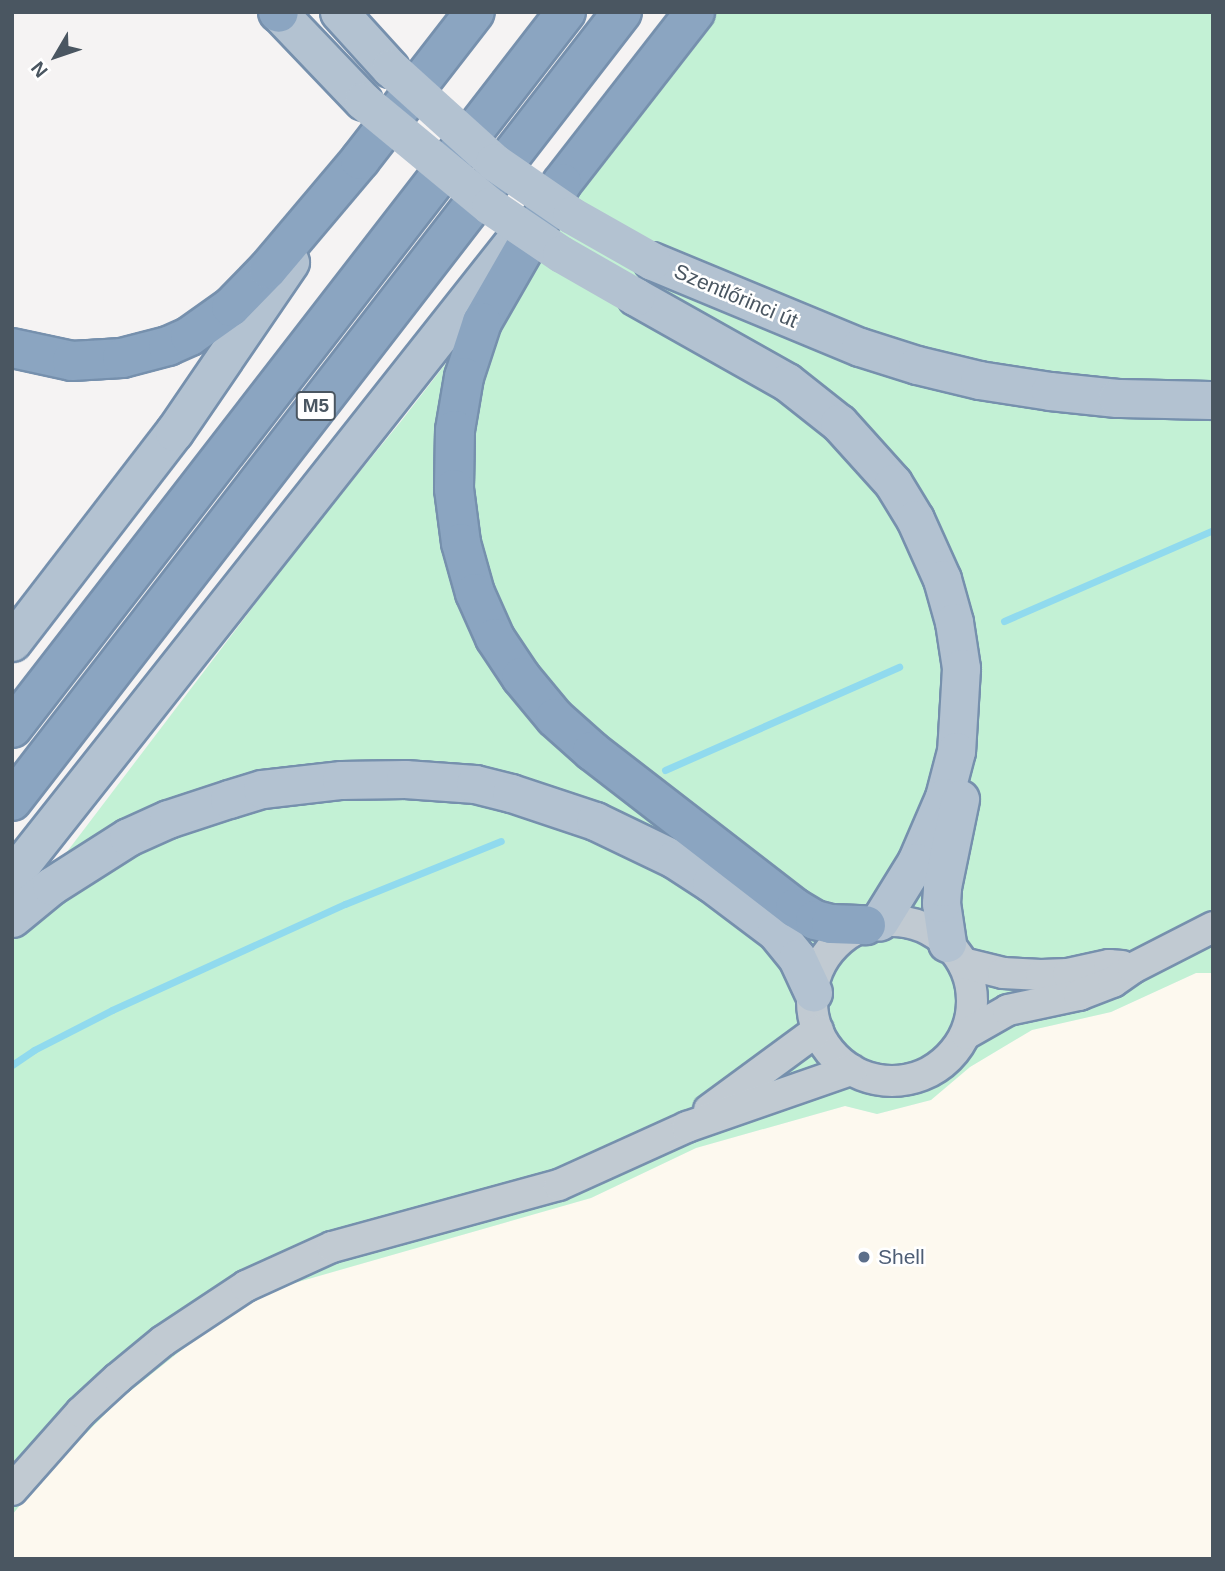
<!DOCTYPE html>
<html>
<head>
<meta charset="utf-8">
<style>
  body { margin:0 }
  #map { position:relative; width:1225px; height:1571px; overflow:hidden; background:#f5f3f3; font-family:Arial,sans-serif }
  div>[style] { position:absolute }
  .commercial>* { inset:0; background:#fdf9ef }
  .green>* { inset:0; background:#c3f1d5 }
  .stream>* { height:7px; margin:-3.5px; padding:0 3.5px; transform-origin:3.5px; border-radius:3.5px; background:#90daee }
  .roads { filter:drop-shadow(2px 0 #7690ad) drop-shadow(-2px 0 #7690ad) drop-shadow(0 2px #7690ad) drop-shadow(0 -2px #7690ad) }
  .minor>* { height:30px; margin:-15px; padding:0 15px; transform-origin:15px; border-radius:15px; background:#c1cad2 }
  .minor>.ring { margin:-15px; padding:0; box-sizing:content-box; background:none; border:30px solid #c1cad2; border-radius:50% }
  .major>* { height:37px; margin:-18.5px; padding:0 18.5px; transform-origin:18.5px; border-radius:18.5px; background:#b3c2d1 }
  .highway>* { height:38px; margin:-19px; padding:0 19px; transform-origin:19px; border-radius:19px; background:#8ba5c1 }
  .major-bridge>* { height:37px; margin:-18.5px; padding:0 18.5px; transform-origin:18.5px; border-radius:18.5px; background:#b3c2d1 }
  .dots>* { width:19px; height:19px; translate:-50% -50%; box-sizing:border-box; border:4px solid #fff; border-radius:50% }
  span { translate:-50% -50%; white-space:nowrap; text-align:center; line-height:1.15; -webkit-text-stroke:5px #fff; paint-order:stroke }
  .shield-label span { padding:2px 5px; background:#fff; border:2px solid; border-radius:5px; -webkit-text-stroke-width:0 }
  .shield-label { font-size:19px; color:#4a5661; font-weight:700 }
  .street-label { font-size:21px; color:#4a5661 }
  .service-label { font-size:21px; color:#4e5e75 }
  .left { translate:0 -50%; text-align:left }
  .frame { position:absolute; inset:0; border:14px solid #4a5661; pointer-events:none }
  .north { position:absolute; left:21px; top:21px; width:70px; height:70px; -webkit-text-stroke:5px #fff; paint-order:stroke; rotate:231deg; font-size:19px; font-weight:700; line-height:28px; text-align:center; color:#4a5661 }
  .north::after { content:''; display:block; margin:auto; width:24px; height:32px; background:#4a5661; clip-path:polygon(50% 0,100% 100%,50% 72%,0 100%) }
</style>
</head>
<body>
<div id="map">
  <div class="commercial">
    <div style="clip-path:polygon(1196px 973px,1213px 973px,1213px 1559px,12px 1559px,12px 1515px,42px 1478px,119px 1400px,204px 1332px,270px 1290px,591px 1198px,696px 1148px,845px 1106px,877px 1114px,931px 1100px,970px 1067px,1032px 1030px,1111px 1012px)"></div>
  </div>
  <div class="green">
    <div style="clip-path:polygon(718px 12px,1213px 12px,1213px 973px,1196px 973px,1111px 1012px,1032px 1030px,970px 1067px,931px 1100px,877px 1114px,845px 1106px,696px 1148px,591px 1198px,270px 1290px,204px 1332px,119px 1400px,42px 1478px,12px 1515px,12px 936px,24px 925px,60px 861px,303px 541px,402px 420px)"></div>
  </div>
  <div class="stream">
    <div style="left:1004px;top:621px;width:228px;rotate:-23.5deg"></div>
    <div style="left:665px;top:770px;width:256px;rotate:-23.8deg"></div>
    <div style="left:12px;top:1065px;width:27px;rotate:-34deg"></div>
    <div style="left:34px;top:1050px;width:88px;rotate:-27.1deg"></div>
    <div style="left:112px;top:1010px;width:256px;rotate:-24.5deg"></div>
    <div style="left:345px;top:904px;width:168px;rotate:-22deg"></div>
  </div>
  <div class="roads">
    <div class="minor">
      <div class="ring" style="left:812px;top:921px;width:130px;height:130px"></div>
      <div style="left:963px;top:963px;width:41px;rotate:14deg"></div>
      <div style="left:1003px;top:973px;width:38px;rotate:3deg"></div>
      <div style="left:1041px;top:975px;width:27px;rotate:-2deg"></div>
      <div style="left:1068px;top:974px;width:42px;rotate:-12.4deg"></div>
      <div style="left:1109px;top:965px;width:13px;rotate:4deg"></div>
      <div style="left:966px;top:1034px;width:48px;rotate:-29.7deg"></div>
      <div style="left:1008px;top:1010px;width:73px;rotate:-11.9deg"></div>
      <div style="left:1079px;top:995px;width:36px;rotate:-21deg"></div>
      <div style="left:1113px;top:982px;width:24px;rotate:-35deg"></div>
      <div style="left:1133px;top:968px;width:90px;rotate:-27.1deg"></div>
      <div style="left:709px;top:1110px;width:135px;rotate:-36.3deg"></div>
      <div style="left:12px;top:1490px;width:104px;rotate:-48.5deg"></div>
      <div style="left:81px;top:1412px;width:50px;rotate:-42.6deg"></div>
      <div style="left:118px;top:1378px;width:58px;rotate:-39.4deg"></div>
      <div style="left:163px;top:1341px;width:100px;rotate:-33.5deg"></div>
      <div style="left:246px;top:1286px;width:94px;rotate:-24.4deg"></div>
      <div style="left:332px;top:1247px;width:235px;rotate:-15.3deg"></div>
      <div style="left:559px;top:1185px;width:141px;rotate:-24.4deg"></div>
      <div style="left:687px;top:1127px;width:174px;rotate:-19.2deg"></div>
    </div>
    <div class="major">
      <div style="left:278px;top:12px;width:123px;rotate:46.3deg"></div>
      <div style="left:339px;top:12px;width:76px;rotate:47.7deg"></div>
      <div style="left:652px;top:261px;width:225px;rotate:22.5deg"></div>
      <div style="left:860px;top:347px;width:60px;rotate:17.5deg"></div>
      <div style="left:917px;top:365px;width:64px;rotate:13.6deg"></div>
      <div style="left:979px;top:380px;width:72px;rotate:8.8deg"></div>
      <div style="left:1050px;top:391px;width:67px;rotate:6deg"></div>
      <div style="left:1117px;top:398px;width:96px;rotate:1.2deg"></div>
      <div style="left:636px;top:297px;width:173px;rotate:29.4deg"></div>
      <div style="left:787px;top:382px;width:66px;rotate:38.3deg"></div>
      <div style="left:839px;top:423px;width:81px;rotate:48deg"></div>
      <div style="left:893px;top:483px;width:42px;rotate:58.6deg"></div>
      <div style="left:915px;top:519px;width:66px;rotate:65.8deg"></div>
      <div style="left:942px;top:579px;width:45px;rotate:74.4deg"></div>
      <div style="left:954px;top:622px;width:47px;rotate:81.3deg"></div>
      <div style="left:961px;top:668px;width:83px;rotate:93.4deg"></div>
      <div style="left:956px;top:751px;width:48px;rotate:104.6deg"></div>
      <div style="left:944px;top:797px;width:71px;rotate:113.3deg"></div>
      <div style="left:916px;top:862px;width:70px;rotate:121.7deg"></div>
      <div style="left:12px;top:642px;width:265px;rotate:-52.4deg"></div>
      <div style="left:174px;top:432px;width:206px;rotate:-55.7deg"></div>
      <div style="left:12px;top:876px;width:817px;rotate:-51.66deg"></div>
      <div style="left:12px;top:918px;width:50px;rotate:-39.4deg"></div>
      <div style="left:51px;top:886px;width:91px;rotate:-32.5deg"></div>
      <div style="left:128px;top:837px;width:44px;rotate:-24.2deg"></div>
      <div style="left:168px;top:819px;width:64px;rotate:-18.2deg"></div>
      <div style="left:229px;top:799px;width:34px;rotate:-17deg"></div>
      <div style="left:262px;top:789px;width:80px;rotate:-6.5deg"></div>
      <div style="left:341px;top:780px;width:64px;rotate:-0.9deg"></div>
      <div style="left:405px;top:779px;width:70px;rotate:4.1deg"></div>
      <div style="left:475px;top:784px;width:37px;rotate:14deg"></div>
      <div style="left:511px;top:793px;width:89px;rotate:18.4deg"></div>
      <div style="left:595px;top:821px;width:88px;rotate:25.7deg"></div>
      <div style="left:674px;top:859px;width:44px;rotate:33deg"></div>
      <div style="left:711px;top:883px;width:81px;rotate:37deg"></div>
      <div style="left:776px;top:932px;width:33px;rotate:51deg"></div>
      <div style="left:797px;top:958px;width:38px;rotate:65deg"></div>
      <div style="left:947px;top:943px;width:40px;rotate:-98.5deg"></div>
      <div style="left:941px;top:903px;width:16px;rotate:-86deg"></div>
      <div style="left:942px;top:887px;width:90px;rotate:-78.4deg"></div>
    </div>
    <div class="highway">
      <div style="left:278px;top:12px;width:1px;rotate:45deg"></div>
      <div style="left:695px;top:12px;width:217px;rotate:127.9deg"></div>
      <div style="left:562px;top:183px;width:160px;rotate:119.9deg"></div>
      <div style="left:482px;top:322px;width:58px;rotate:108.1deg"></div>
      <div style="left:464px;top:377px;width:54px;rotate:99.6deg"></div>
      <div style="left:455px;top:430px;width:59px;rotate:91deg"></div>
      <div style="left:454px;top:489px;width:54px;rotate:82.6deg"></div>
      <div style="left:461px;top:543px;width:52px;rotate:74.4deg"></div>
      <div style="left:475px;top:593px;width:49px;rotate:66deg"></div>
      <div style="left:495px;top:638px;width:47px;rotate:56.3deg"></div>
      <div style="left:521px;top:677px;width:53px;rotate:50.3deg"></div>
      <div style="left:555px;top:718px;width:50px;rotate:41.7deg"></div>
      <div style="left:592px;top:751px;width:257px;rotate:37.7deg"></div>
      <div style="left:795px;top:908px;width:23px;rotate:31deg"></div>
      <div style="left:815px;top:920px;width:16px;rotate:14deg"></div>
      <div style="left:831px;top:924px;width:35px;rotate:2deg"></div>
      <div style="left:12px;top:348px;width:61px;rotate:12.2deg"></div>
      <div style="left:72px;top:361px;width:50px;rotate:-3.4deg"></div>
      <div style="left:122px;top:358px;width:48px;rotate:-14.6deg"></div>
      <div style="left:168px;top:346px;width:24px;rotate:-24deg"></div>
      <div style="left:190px;top:336px;width:50px;rotate:-35.3deg"></div>
      <div style="left:231px;top:307px;width:53px;rotate:-45.8deg"></div>
      <div style="left:268px;top:269px;width:143px;rotate:-49.8deg"></div>
      <div style="left:360px;top:160px;width:187px;rotate:-52.2deg"></div>
      <div style="left:12px;top:728px;width:905px;rotate:-52.27deg"></div>
      <div style="left:12px;top:801px;width:997px;rotate:-52.29deg"></div>
    </div>
  </div>
  <div class="major-bridge">
    <div style="left:390px;top:68px;width:140px;rotate:42.1deg"></div>
    <div style="left:494px;top:162px;width:93px;rotate:34.5deg"></div>
    <div style="left:571px;top:215px;width:93px;rotate:29.6deg"></div>
    <div style="left:363px;top:101px;width:165px;rotate:39.6deg"></div>
    <div style="left:490px;top:206px;width:86px;rotate:34.1deg"></div>
    <div style="left:561px;top:254px;width:86px;rotate:29.8deg"></div>
  </div>
  <div class="dots">
    <div style="left:864px;top:1257px;background:#5c6f8a"></div>
  </div>
  <div class="shield-label">
    <span style="left:316px;top:406px">M5</span>
  </div>
  <div class="street-label">
    <span style="left:736px;top:296px;rotate:23deg">Szentlőrinci út</span>
  </div>
  <div class="service-label">
    <span class="left" style="left:878px;top:1257px">Shell</span>
  </div>
  <div class="frame"></div>
  <div class="north">N</div>
</div>
</body>
</html>
